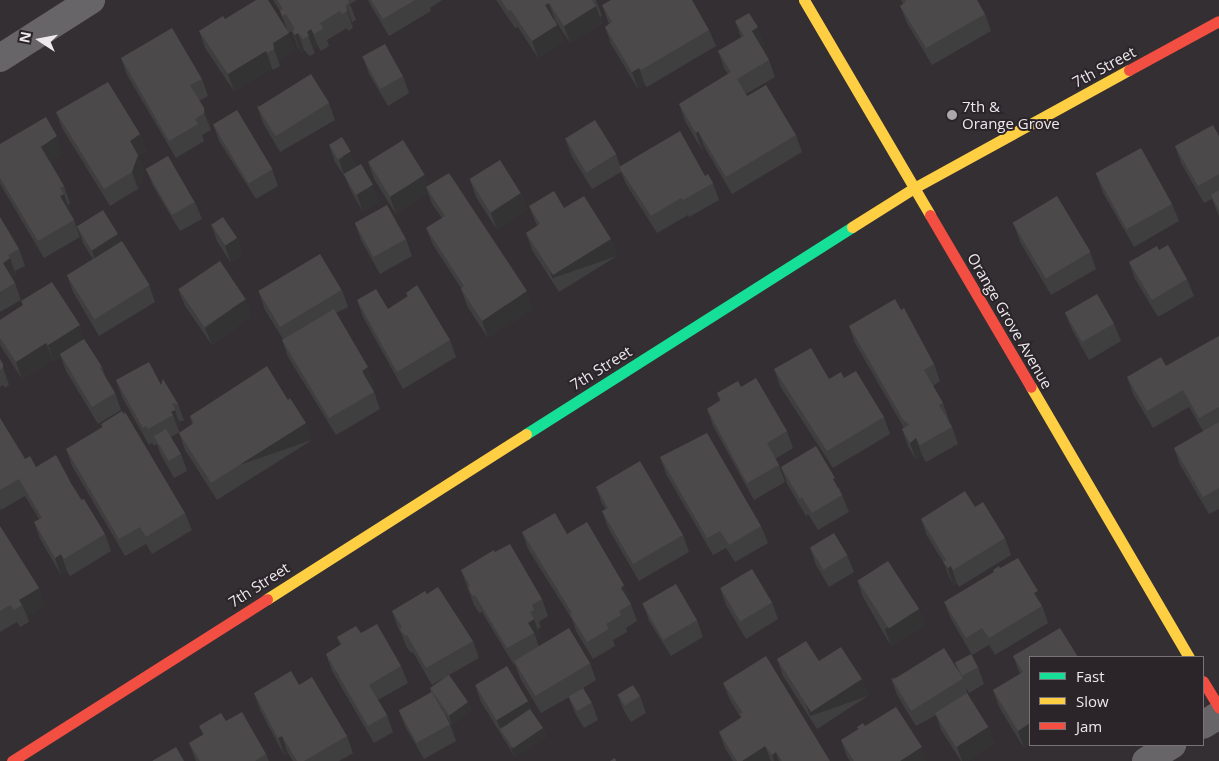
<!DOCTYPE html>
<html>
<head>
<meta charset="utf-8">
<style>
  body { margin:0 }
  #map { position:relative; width:1219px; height:761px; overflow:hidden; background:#342f33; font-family:"Open Sans",sans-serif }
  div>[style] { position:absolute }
  .street>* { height:28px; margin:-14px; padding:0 14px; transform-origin:14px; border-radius:14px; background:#686568 }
  .fast>* { height:11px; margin:-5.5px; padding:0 5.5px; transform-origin:5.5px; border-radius:5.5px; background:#16e098 }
  .slow>* { height:11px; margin:-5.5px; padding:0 5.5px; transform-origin:5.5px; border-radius:5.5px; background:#ffcf43 }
  .jam>* { height:11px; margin:-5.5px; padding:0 5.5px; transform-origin:5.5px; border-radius:5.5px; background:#f24e42 }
  .wall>* { inset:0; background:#403f40 }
  .shaded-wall>* { inset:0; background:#343334; transform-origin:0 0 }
  .building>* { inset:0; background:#4b494a; transform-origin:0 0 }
  .dots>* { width:14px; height:14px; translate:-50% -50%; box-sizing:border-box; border:2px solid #2b252a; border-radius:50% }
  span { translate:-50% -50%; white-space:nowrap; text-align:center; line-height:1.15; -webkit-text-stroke:4px #2b252a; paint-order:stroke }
  .street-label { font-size:15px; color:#ede8ec }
  .poi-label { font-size:15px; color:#ede8ec }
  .left { translate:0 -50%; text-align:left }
  .legend { position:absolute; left:1029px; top:656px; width:175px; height:90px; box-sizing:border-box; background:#2b252a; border:1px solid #797378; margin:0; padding:6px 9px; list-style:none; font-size:15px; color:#ede8ec }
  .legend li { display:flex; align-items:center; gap:10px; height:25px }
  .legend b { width:25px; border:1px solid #797378 }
  .north { position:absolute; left:15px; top:15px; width:50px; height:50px; -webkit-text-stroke:4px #2b252a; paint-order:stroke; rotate:281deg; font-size:14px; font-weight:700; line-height:20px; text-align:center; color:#ede8ec }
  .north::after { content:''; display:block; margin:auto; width:18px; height:22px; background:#ede8ec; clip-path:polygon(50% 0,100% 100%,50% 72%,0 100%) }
</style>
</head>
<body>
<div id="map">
  <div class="street">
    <div style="left:0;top:58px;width:108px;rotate:-32.5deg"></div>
    <div style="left:1203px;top:725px;width:19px;rotate:-32deg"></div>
    <div style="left:1146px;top:761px;width:31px;rotate:-32deg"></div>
  </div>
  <div class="fast">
    <div style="left:526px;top:434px;width:386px;rotate:-32.4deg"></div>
  </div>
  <div class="slow">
    <div style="left:804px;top:0;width:249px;rotate:59.6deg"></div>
    <div style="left:852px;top:227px;width:73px;rotate:-32.2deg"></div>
    <div style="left:914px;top:188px;width:245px;rotate:-28.8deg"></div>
    <div style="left:1031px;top:387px;width:313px;rotate:59.7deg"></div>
    <div style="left:267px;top:599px;width:307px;rotate:-32.5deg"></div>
  </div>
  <div class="jam">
    <div style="left:1129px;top:70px;width:102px;rotate:-28.6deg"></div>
    <div style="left:930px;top:215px;width:199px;rotate:59.6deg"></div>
    <div style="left:1203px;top:681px;width:31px;rotate:59deg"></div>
    <div style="left:12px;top:761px;width:302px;rotate:-32.4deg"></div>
  </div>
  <div class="wall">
    <div style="clip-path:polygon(273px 0,357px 0,350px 4px,356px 20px,352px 22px,353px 28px,348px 31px,347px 28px,327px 40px,329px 46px,321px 51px,318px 46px,313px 49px,315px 53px,310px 56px,304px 50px,301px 52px,298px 48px,292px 31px,288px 33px,295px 50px,280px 60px,280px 66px,273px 70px,272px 68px,234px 91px,205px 48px,199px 31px,225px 19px,288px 32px,280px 11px)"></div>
    <div style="clip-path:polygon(368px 0,442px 0,430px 8px,431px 11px,389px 36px,370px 4px)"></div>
    <div style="clip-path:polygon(496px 0,596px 0,602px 16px,600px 17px,602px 23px,570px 43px,555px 20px,563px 42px,538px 58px,518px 27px,515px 28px)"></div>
    <div style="clip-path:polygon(901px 0,977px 0,985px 14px,991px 31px,932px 65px,907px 23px,900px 6px,903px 4px)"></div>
    <div style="clip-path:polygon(602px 5px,709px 30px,716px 46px,647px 87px,645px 85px,638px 89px,611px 44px,605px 27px,609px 24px)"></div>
    <div style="clip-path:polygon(735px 21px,765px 44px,761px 46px,769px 60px,775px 77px,746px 94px,747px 96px,796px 135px,802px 152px,732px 194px,705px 148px,702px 150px,685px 121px,679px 104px,728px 74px,724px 68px,718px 51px,741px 37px)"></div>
    <div style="clip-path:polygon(363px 57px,403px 76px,409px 93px,388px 106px,369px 74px)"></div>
    <div style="clip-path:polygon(121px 58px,202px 79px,208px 96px,199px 101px,204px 108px,210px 125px,211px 130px,202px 135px,204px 141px,176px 158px,127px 75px)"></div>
    <div style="clip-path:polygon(329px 103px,335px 120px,280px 152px,263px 123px,257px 106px)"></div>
    <div style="clip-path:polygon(56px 112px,140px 134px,146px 151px,138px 156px,144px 172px,138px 189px,110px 206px,62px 128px)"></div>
    <div style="clip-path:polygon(213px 124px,272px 169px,278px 186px,256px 199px,219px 141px)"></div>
    <div style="clip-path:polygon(1219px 136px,1219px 216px,1212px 199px,1204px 203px,1181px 163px,1175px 146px)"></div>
    <div style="clip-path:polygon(565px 138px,616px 154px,620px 166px,705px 176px,713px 183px,719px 200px,689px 217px,688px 215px,657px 233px,626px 184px,621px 172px,592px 189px,571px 155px)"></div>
    <div style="clip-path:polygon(0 144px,63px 153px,50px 162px,64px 186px,70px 203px,68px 205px,70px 211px,69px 211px,74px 220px,80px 237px,44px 258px,0 184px)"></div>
    <div style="clip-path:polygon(329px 145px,357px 167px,380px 202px,363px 212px,351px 191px,345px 177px,335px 162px)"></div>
    <div style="clip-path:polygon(368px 162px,429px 186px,533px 308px,488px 338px,467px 306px,461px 288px,433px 245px,426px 228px,442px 218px,432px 204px,428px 193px,396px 214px,374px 179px)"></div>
    <div style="clip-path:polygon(146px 169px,195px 202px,202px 219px,180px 231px,153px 186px)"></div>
    <div style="clip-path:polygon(1097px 176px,1172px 204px,1179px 221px,1134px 247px,1103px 193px)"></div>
    <div style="clip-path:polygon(470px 180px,521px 193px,527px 210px,497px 230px,476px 197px)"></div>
    <div style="clip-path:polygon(529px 206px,564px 208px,611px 239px,617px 256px,559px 292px,532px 250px,526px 233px,537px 226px)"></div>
    <div style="clip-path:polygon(0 217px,19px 249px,25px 266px,15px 271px,16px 275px,12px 278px,15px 283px,21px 300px,0 312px)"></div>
    <div style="clip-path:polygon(355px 223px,406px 239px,412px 256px,380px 274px,361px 240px)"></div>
    <div style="clip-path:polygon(211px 224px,237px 238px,243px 255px,231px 263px,217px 241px)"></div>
    <div style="clip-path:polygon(1014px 225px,1090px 252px,1096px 269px,1051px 295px,1020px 242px)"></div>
    <div style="clip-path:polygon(77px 226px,118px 234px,121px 242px,149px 285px,155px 302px,99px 336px,73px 292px,67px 275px,93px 259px,83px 243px)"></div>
    <div style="clip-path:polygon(1159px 250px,1187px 279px,1194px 296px,1158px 317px,1135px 279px,1129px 262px)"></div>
    <div style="clip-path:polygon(178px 289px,252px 316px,212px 345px,185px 306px)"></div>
    <div style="clip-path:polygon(342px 290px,348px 307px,336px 313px,375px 384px,371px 386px,374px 392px,380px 409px,336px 435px,288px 357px,282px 340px,283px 339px,265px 310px,259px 293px)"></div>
    <div style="clip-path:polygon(406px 293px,450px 340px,456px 357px,403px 389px,363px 317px,357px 300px,388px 309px,407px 297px)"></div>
    <div style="clip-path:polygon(21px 301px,86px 342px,102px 367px,106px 378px,115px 393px,121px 410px,98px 424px,66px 371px,61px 357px,54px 362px,53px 360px,22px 379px,0 345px,0 320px,23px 305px)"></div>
    <div style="clip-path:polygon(1065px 313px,1114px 324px,1121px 341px,1089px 360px,1072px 330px)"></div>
    <div style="clip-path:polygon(849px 326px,934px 364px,940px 381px,933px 386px,943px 403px,949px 420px,948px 420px,952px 427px,958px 444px,926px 462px,922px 455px,916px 460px,908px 446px,902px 429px,904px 428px,855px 343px)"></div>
    <div style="clip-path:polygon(1219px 336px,1219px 509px,1209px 514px,1180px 465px,1174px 448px,1203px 431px,1189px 407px,1153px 428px,1133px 394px,1127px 377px,1166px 366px)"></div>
    <div style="clip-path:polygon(0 359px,9px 381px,9px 385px,5px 388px,3px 385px,0 387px)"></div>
    <div style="clip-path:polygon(774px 369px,829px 379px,844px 378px,884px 417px,890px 434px,833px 468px,780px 386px)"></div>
    <div style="clip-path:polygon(116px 380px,161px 385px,178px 404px,184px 421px,179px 421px,181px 427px,178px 429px,180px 432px,171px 437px,181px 454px,187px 471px,174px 478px,160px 453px,157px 444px,154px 446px,152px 443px,149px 445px,122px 397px)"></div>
    <div style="clip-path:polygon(741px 387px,787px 431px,793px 448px,775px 459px,779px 465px,785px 482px,754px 500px,713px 426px,707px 409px,720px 401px,717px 393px)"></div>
    <div style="clip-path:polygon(190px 416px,312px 440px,217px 500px,185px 450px,179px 433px,192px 424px)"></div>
    <div style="clip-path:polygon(0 418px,25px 459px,36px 467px,72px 485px,105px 534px,111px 551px,70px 576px,67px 571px,61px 575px,40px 539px,34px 522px,39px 519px,25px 496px,1px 510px,0 508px)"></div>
    <div style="clip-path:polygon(101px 424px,185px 513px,192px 530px,152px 554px,146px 544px,125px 556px,72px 466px,66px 449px,102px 427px)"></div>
    <div style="clip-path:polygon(660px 457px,761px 526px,768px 543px,735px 562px,726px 548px,713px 555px,666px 474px)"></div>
    <div style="clip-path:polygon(781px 467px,839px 488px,842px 495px,849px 512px,818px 530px,808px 514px,806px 516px,787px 484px)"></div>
    <div style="clip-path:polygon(596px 487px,683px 535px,689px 552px,639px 581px,608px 528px,602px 511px,606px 509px,602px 504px)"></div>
    <div style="clip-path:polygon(975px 507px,1005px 538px,1011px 555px,959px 587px,957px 583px,954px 585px,950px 579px,944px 563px,927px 536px,921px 519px)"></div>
    <div style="clip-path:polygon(0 526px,39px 588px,45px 605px,27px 616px,29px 622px,20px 627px,17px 622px,0 632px)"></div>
    <div style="clip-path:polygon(522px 532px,567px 534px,624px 585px,637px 621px,626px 628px,627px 632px,613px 640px,615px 646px,593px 659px,576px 631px,573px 621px,528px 549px)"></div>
    <div style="clip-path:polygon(810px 548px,847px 555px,854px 572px,829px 587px,816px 565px)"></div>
    <div style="clip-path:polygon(495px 552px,542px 599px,548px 616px,539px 622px,541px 627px,538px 629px,540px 636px,536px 638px,539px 647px,590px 663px,596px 680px,583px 688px,592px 703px,598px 720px,584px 728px,575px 713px,569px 697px,541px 713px,521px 680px,515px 664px,514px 665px,482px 612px,479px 613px,474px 605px,461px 570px)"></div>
    <div style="clip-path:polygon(993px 570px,1044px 608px,1043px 608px,1048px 623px,995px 655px,989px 645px,972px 655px,951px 619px,944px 602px,994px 572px)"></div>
    <div style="clip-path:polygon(857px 580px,919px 609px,925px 626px,891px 646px,863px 597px)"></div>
    <div style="clip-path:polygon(720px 588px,772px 602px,778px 619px,746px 639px,726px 605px)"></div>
    <div style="clip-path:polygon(643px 604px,697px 620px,703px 637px,671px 656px,649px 621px)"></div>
    <div style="clip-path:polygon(392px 611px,473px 641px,479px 658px,449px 675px,468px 702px,471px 711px,452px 725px,445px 714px,450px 724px,456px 741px,424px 759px,406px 728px,399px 711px,431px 692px,430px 688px,445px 677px,432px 685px,413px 652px,411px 653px,406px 646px,402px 635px,398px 628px)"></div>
    <div style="clip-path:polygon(361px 633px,401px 666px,408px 683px,378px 700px,387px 715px,393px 732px,374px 743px,332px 671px,326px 654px,340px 645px,337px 637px)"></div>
    <div style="clip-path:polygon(1013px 656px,1030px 657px,1030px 744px,1024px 748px,999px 707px,993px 690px,1020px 674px)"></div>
    <div style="clip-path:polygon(777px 659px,862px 679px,868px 696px,817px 729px,783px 676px)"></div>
    <div style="clip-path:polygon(955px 663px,978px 667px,984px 684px,969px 693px,966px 687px,968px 696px,988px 727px,994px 744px,968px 761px,961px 761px,941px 730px,936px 715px,916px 726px,897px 695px,891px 678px,959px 673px)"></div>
    <div style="clip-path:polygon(723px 683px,830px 761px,733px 761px,725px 748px,719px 732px,741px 718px,730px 700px)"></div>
    <div style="clip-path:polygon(299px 685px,347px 736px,353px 753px,339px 761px,293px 761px,288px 753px,284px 755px,260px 710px,254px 693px)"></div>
    <div style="clip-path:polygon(475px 685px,528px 701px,530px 709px,543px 728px,546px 737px,515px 757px,481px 702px)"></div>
    <div style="clip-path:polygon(617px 694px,640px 696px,646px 713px,631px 722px,624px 711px)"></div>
    <div style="clip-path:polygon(226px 721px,266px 754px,269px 761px,196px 761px,189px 743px,203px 735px,199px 726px)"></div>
    <div style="clip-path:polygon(865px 726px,926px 761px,850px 761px,847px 757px,841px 740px,858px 729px,857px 727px)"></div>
  </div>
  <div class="shaded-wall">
    <div style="clip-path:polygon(549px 3px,555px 20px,552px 22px,545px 5px)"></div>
    <div style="clip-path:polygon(346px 5px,352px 22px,353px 28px,347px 11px)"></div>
    <div style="clip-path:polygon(596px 6px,602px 23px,570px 43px,564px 26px)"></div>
    <div style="clip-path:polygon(557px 25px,563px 42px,538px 58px,532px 41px)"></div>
    <div style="clip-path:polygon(758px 27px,765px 44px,758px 48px,752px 31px)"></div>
    <div style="clip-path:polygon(311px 29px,318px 46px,313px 49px,307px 32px)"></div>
    <div style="clip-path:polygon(289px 33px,295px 50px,280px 60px,280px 66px,274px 49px,273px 43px)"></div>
    <div style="left:298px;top:33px;width:18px;height:4px;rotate:71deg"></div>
    <div style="clip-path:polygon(266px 51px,272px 68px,234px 91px,228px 74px)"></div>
    <div style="clip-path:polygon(639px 68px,645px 85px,638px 89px,632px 72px)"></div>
    <div style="clip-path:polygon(204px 108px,210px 125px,211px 130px,204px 113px)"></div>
    <div style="clip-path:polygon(698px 131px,705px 148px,702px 150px,696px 133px)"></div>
    <div style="clip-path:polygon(140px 134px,146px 151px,138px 156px,144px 172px,138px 189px,132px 172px,130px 141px)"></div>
    <div style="clip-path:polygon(57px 136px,63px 153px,47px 164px,41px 147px)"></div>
    <div style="clip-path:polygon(351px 152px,358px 169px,344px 174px,345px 177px,339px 160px)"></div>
    <div style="clip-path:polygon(425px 175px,431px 192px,426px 187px,428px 193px,396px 214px,390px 197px)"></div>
    <div style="clip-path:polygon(373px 185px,380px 202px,363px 212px,357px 195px)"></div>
    <div style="clip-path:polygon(521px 193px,527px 210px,497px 230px,491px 213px)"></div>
    <div style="left:64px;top:194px;width:18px;height:4px;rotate:71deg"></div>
    <div style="clip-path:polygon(118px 234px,124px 251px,98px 268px,92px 251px)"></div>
    <div style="clip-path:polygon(237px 238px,243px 255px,231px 263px,225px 246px)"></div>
    <div style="left:611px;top:239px;width:18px;height:68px;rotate:71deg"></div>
    <div style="clip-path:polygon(10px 258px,16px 275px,9px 280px,3px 263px)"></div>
    <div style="clip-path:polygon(527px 291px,533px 308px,488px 338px,482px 321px)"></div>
    <div style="clip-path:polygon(246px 299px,252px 316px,212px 345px,205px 328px)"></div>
    <div style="clip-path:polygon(80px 325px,86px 342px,60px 354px,61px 357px,54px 362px,48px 345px)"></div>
    <div style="clip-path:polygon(46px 343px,53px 360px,22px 379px,16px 362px)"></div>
    <div style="clip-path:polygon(3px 364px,9px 381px,9px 385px,3px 368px)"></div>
    <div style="clip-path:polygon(368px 367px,375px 384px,368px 388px,362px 371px)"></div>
    <div style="clip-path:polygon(175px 410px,181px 427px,178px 429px,173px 415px,171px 412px)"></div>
    <div style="left:306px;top:423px;width:18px;height:112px;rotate:71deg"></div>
    <div style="clip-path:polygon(916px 438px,922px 455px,916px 460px,910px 443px)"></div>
    <div style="clip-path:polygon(61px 554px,67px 571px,61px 575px,55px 558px)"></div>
    <div style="left:951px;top:566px;width:18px;height:4px;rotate:71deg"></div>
    <div style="clip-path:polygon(624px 585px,630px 602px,627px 605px,621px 588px)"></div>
    <div style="clip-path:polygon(39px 588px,45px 605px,27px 616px,22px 605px,19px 600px)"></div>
    <div style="clip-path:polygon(1038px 591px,1044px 608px,1043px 608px,1034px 593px)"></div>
    <div style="clip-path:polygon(919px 609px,925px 626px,891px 646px,885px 629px)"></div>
    <div style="clip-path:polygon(534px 619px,540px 636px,536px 638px,534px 633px,528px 623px)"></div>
    <div style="left:862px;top:679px;width:18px;height:61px;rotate:71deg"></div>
    <div style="clip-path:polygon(528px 701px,534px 718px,500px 728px,497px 720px)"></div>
    <div style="clip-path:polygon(468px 702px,471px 711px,452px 725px,449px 716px)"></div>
    <div style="clip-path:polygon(1030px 723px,1030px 744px,1024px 748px,1018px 731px)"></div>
    <div style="clip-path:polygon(988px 727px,994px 744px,968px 761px,962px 761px,957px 747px)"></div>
    <div style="clip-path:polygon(543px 728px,546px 737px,515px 757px,511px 748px)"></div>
    <div style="left:282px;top:736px;width:18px;height:4px;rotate:71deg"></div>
    <div style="clip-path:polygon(765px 746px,771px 761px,742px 761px)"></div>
    <div style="clip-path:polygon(922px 747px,926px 761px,900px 761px)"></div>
    <div style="clip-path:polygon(776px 752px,779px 761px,774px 761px,772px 755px)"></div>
  </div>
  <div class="building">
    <div style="clip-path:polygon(256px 0,268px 0,289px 33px,273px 43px,274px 49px,267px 53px,266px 51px,228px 74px,199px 31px,223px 16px,225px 19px)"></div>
    <div style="clip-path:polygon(277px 0,348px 0,349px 3px,346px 5px,347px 11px,342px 14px,340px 11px,320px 23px,323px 29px,314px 34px,311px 29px,307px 32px,309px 36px,303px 39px,298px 33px,295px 35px,292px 31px,295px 29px,286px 14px,282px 16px,280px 11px,283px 9px)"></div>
    <div style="clip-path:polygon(371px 0,415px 0,383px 19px)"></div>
    <div style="clip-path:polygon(501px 0,594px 0,592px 1px,596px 6px,564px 26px,549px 3px,545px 5px,557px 25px,532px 41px,511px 10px,508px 11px)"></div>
    <div style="clip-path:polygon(611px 0,692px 0,709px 30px,641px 70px,639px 68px,632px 72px,605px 27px,612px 22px,602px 5px)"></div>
    <div style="clip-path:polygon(905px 0,977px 0,985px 14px,926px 48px,900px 6px,906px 2px)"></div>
    <div style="clip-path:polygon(749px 13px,758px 27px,752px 31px,769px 60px,737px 79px,747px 96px,766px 85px,796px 135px,726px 177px,698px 131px,696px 133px,679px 104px,731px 72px,718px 51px,744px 36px,735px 21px)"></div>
    <div style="clip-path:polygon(172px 28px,202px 79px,190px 85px,204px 108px,204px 113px,195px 119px,198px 124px,169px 141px,121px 58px)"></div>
    <div style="left:385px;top:44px;width:37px;height:26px;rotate:61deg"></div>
    <div style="left:311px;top:74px;width:34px;height:63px;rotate:58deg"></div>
    <div style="clip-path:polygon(108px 82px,140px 134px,130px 141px,138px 155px,132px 172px,104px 189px,56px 112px)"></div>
    <div style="left:237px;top:110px;width:69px;height:28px;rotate:59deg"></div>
    <div style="clip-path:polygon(46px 117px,57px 136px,41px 147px,64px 186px,60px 188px,64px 194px,60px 196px,74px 220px,38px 241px,0 178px,0 144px)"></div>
    <div style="left:595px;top:120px;width:40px;height:35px;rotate:58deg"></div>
    <div style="clip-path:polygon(1213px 125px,1219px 136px,1219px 174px,1198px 186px,1175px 146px)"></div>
    <div style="clip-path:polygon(680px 131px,705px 176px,708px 174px,713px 183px,683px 200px,681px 198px,651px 216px,619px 167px)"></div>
    <div style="left:342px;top:137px;width:17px;height:15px;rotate:59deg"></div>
    <div style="left:403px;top:140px;width:41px;height:41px;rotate:58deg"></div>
    <div style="left:1141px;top:148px;width:64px;height:52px;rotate:61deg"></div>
    <div style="left:168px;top:156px;width:53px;height:26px;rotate:60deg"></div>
    <div style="left:500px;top:160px;width:39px;height:36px;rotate:58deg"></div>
    <div style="left:361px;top:164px;width:24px;height:20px;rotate:60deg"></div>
    <div style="clip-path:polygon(449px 173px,527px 291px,482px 321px,461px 289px,464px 286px,426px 228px,445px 216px,426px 187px)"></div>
    <div style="clip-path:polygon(1219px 190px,1219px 210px,1211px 195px)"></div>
    <div style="clip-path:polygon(554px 191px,564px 208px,584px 196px,611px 239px,553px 275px,526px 233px,540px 224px,529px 206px)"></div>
    <div style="left:1057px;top:196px;width:65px;height:52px;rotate:59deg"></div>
    <div style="left:387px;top:205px;width:39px;height:37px;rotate:61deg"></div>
    <div style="left:103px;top:210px;width:28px;height:31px;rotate:58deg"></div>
    <div style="clip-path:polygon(0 217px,19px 249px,8px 255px,10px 258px,3px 263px,15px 283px,0 292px)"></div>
    <div style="left:223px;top:217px;width:25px;height:14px;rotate:56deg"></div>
    <div style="left:122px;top:241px;width:52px;height:65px;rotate:58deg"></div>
    <div style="clip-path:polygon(1168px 245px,1187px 279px,1152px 300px,1129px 262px,1157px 246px,1159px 250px)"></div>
    <div style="left:320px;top:254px;width:42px;height:72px;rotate:59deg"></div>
    <div style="left:220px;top:261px;width:46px;height:50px;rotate:56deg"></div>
    <div style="clip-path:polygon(52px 282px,80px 325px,48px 345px,46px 343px,16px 362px,0 338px,0 320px,23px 305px,21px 301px)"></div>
    <div style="clip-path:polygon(417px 285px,450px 340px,397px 372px,357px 300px,376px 289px,388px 309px,408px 296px,406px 293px)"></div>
    <div style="left:1097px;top:294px;width:34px;height:37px;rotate:60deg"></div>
    <div style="clip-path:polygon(895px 299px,901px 310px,904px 308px,934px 364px,924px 370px,943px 403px,939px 405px,952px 427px,920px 445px,916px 438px,910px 443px,902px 429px,909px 425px,906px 421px,904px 421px,849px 326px)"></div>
    <div style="clip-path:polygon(334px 309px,368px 367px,362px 371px,374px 392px,329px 418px,282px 340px)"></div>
    <div style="clip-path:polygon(1219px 336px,1219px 407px,1199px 418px,1183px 390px,1147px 411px,1127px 377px,1161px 357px,1166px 366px)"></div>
    <div style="clip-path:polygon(84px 339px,102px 367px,100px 368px,115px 393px,92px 407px,60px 354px)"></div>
    <div style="clip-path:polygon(811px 348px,829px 379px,841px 372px,844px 378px,856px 371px,884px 417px,827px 451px,774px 369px)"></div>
    <div style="clip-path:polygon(0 359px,3px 364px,3px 368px,0 370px)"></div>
    <div style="clip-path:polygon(149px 362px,161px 385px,163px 379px,178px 404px,172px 403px,175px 410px,171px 412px,173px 415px,148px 429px,146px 426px,143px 428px,116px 380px)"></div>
    <div style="clip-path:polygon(267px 366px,288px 400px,290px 398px,306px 423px,211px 483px,179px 433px,194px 423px,190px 416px)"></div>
    <div style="clip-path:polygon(756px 378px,787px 431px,767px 443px,779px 465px,747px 483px,707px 409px,721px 400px,717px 393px,738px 381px,741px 387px)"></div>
    <div style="clip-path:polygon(122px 411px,124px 414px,125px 412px,185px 513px,146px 537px,140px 527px,119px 539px,66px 449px,103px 427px,101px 424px)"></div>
    <div style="clip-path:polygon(0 418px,25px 459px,30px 456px,36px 467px,56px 455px,72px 485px,81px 500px,84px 499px,105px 534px,64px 559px,61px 554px,55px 558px,34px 522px,42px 518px,19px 479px,0 490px)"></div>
    <div style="clip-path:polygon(1219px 422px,1219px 488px,1203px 497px,1174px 448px)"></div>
    <div style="left:166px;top:429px;width:29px;height:14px;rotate:59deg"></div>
    <div style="clip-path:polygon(707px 433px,761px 526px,729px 545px,720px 531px,707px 538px,660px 457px)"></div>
    <div style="clip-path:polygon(816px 446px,835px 478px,833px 479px,842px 495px,812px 513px,802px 497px,800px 499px,781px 467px)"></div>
    <div style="clip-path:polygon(640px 461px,683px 535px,633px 564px,602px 511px,608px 508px,596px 487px)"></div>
    <div style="clip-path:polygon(965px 491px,975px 507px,983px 502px,1005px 538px,953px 570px,951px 566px,948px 568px,943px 562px,946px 560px,921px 519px)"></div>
    <div style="clip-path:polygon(555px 513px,567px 534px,587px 522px,624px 585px,621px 588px,631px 604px,619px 611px,621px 615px,606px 624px,609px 629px,587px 642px,570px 614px,572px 613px,522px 532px)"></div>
    <div style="clip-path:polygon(0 526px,39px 588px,19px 600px,22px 605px,14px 610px,10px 605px,0 611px)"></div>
    <div style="left:834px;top:533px;width:26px;height:28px;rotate:59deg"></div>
    <div style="clip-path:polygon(510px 544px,542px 599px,532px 605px,534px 610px,530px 612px,534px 619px,528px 623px,534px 633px,507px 648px,475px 595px,473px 596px,468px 588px,470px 586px,461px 570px,494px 550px,495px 552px)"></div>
    <div style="clip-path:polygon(1018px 558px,1038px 591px,1034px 593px,1042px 606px,989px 638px,982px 628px,966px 638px,944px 602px,994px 572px,993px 570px,999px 566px,1000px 568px)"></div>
    <div style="left:888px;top:561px;width:57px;height:36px;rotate:57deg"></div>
    <div style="left:752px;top:569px;width:39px;height:37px;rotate:59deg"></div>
    <div style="left:676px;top:584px;width:42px;height:39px;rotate:60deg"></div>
    <div style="clip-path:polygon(438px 587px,473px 641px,426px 668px,407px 635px,405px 636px,400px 629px,402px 627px,392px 611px,425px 591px,427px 594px)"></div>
    <div style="clip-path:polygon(377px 624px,401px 666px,369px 685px,387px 715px,368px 726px,326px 654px,342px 644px,337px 637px,356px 626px,361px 633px)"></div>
    <div style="left:569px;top:628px;width:41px;height:64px;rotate:59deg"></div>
    <div style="clip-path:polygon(1060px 628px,1078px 657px,1030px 657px,1030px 723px,1018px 731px,993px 690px,1023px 672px,1013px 656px)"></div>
    <div style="clip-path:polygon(806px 641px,819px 661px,841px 647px,862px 679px,811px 712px,777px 659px)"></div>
    <div style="left:944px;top:648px;width:36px;height:61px;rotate:58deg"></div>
    <div style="left:971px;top:654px;width:15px;height:18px;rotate:62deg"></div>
    <div style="clip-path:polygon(766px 656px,830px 761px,782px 761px,776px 752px,772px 755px,765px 746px,742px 761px,737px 761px,719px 732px,742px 717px,740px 714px,743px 713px,723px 683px)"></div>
    <div style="left:507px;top:666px;width:41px;height:37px;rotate:59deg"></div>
    <div style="clip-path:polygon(291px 671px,299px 685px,312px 677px,347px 736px,304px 761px,297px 761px,282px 736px,278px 738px,254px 693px)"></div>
    <div style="left:449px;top:675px;width:33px;height:23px;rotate:55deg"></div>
    <div style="left:633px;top:685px;width:13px;height:18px;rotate:58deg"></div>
    <div style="left:583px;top:688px;width:17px;height:17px;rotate:59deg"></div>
    <div style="left:432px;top:692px;width:37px;height:38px;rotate:61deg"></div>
    <div style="left:967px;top:693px;width:40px;height:38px;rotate:58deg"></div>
    <div style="clip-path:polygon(896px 707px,922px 747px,900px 761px,854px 761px,841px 740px,859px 729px,857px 727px,863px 723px,865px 726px)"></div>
    <div style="left:530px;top:709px;width:23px;height:36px;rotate:56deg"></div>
    <div style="clip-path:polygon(242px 712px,266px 754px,255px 761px,200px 761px,189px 743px,204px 734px,199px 726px,221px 713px,226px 721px)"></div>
    <div style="clip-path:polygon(176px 747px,184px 761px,152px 761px)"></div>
    <div style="clip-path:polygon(615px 758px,616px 761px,610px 761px)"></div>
  </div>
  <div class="dots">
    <div style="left:952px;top:115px;background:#aca7ab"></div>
  </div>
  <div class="street-label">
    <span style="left:1104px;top:67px;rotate:-28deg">7th Street</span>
    <span style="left:1010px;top:321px;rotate:60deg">Orange Grove Avenue</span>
    <span style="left:601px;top:368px;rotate:-32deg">7th Street</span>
    <span style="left:259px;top:585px;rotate:-33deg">7th Street</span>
  </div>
  <div class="poi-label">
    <span class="left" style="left:962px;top:115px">7th &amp;<br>Orange Grove</span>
  </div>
  <ul class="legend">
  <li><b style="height:6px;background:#16e098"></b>Fast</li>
  <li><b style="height:6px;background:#ffcf43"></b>Slow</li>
  <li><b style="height:6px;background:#f24e42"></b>Jam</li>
  </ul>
  <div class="north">N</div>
</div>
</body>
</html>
